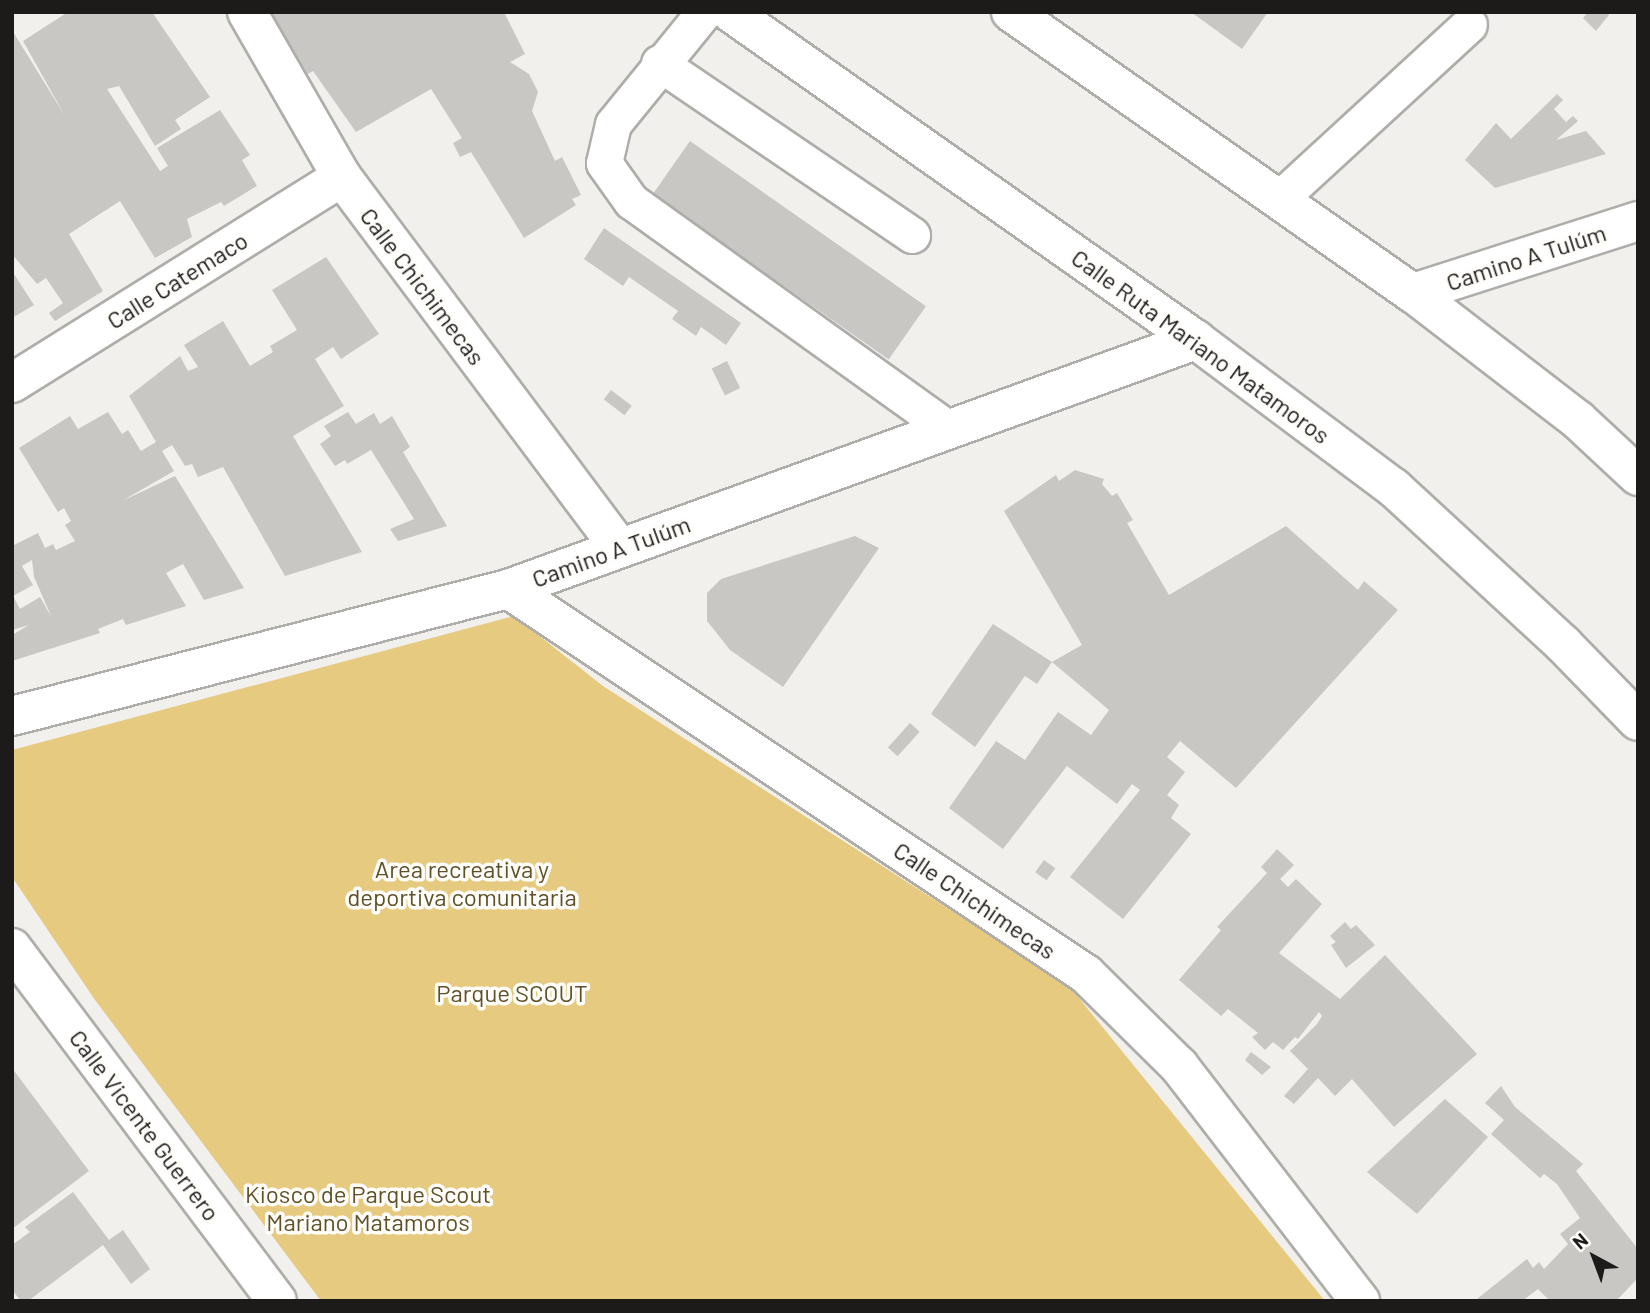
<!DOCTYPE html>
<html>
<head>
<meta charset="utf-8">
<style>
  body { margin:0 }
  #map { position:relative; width:1650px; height:1313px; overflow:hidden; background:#f1f0ed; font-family:Barlow,sans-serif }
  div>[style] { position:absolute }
  .green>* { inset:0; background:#e6ca7f }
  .building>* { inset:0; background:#c8c7c4; transform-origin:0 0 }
  .roads { filter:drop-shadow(2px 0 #aeadaa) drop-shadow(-2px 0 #aeadaa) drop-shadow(0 2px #aeadaa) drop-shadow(0 -2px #aeadaa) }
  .service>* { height:35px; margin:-17.5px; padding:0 17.5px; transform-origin:17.5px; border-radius:17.5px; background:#fff }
  .minor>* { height:38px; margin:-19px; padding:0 19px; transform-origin:19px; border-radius:19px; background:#fff }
  .tertiary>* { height:38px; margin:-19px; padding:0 19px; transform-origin:19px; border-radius:19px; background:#fff }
  .secondary>* { height:38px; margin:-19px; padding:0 19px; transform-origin:19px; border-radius:19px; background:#fff }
  .primary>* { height:38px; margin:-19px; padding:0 19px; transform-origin:19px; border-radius:19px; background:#fff }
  span { translate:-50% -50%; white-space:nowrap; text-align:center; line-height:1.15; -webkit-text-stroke:7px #fefdfa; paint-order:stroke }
  .street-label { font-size:24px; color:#1c1b1a }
  .park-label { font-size:24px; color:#5f5027 }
  .frame { position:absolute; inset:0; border:14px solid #1c1b1a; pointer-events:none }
  .north { position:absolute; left:1559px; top:1222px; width:70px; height:70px; -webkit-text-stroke:5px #fefdfa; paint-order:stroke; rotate:319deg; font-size:19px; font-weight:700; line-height:28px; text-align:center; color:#1c1b1a }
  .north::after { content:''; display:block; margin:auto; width:24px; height:32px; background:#1c1b1a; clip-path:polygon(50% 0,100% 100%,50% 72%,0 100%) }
</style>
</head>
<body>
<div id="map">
  <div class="green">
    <div style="clip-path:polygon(514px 616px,603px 686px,1070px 987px,1325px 1301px,321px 1301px,95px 1000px,12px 877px,12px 750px)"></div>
  </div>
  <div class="building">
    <div style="clip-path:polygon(68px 12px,152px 12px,210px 97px,175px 120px,181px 129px,155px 146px,119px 86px,107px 89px,160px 171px,168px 166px,157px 148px,220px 110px,250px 155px,242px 160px,257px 186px,224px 206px,221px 202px,187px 219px,192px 237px,155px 258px,120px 201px,69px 234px,103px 291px,55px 321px,49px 313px,63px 303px,46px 278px,37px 284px,12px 254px,12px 30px,65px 116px,23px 41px)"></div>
    <div style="clip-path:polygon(267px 12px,504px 12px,525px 54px,510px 62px,529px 74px,538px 92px,532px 111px,555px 161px,562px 157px,581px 195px,572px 199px,576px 205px,524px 238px,471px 152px,460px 157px,453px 143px,462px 138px,431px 89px,356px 132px,313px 71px,308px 74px)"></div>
    <div style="clip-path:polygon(1191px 12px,1268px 12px,1242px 49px)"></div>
    <div style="clip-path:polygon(1588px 12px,1606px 12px,1609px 15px,1596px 31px,1583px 18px)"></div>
    <div style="clip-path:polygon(1557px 94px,1563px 100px,1554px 109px,1566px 122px,1573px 116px,1578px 121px,1556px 140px,1586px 131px,1606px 154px,1495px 188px,1465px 160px,1496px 123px,1511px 139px)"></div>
    <div style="left:690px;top:141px;width:288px;height:65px;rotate:35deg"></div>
    <div style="clip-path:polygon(604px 228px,741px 323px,726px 345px,701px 327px,696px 336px,672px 319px,678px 311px,629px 277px,623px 286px,584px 259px)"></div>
    <div style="clip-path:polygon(evenodd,326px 257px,379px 334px,341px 359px,333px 347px,315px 359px,344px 406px,293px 436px,362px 552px,285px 576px,223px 467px,198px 477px,192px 464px,185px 466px,172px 445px,162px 451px,174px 471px,122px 501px,175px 476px,244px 588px,204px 600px,183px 564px,166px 573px,186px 606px,126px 625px,123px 619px,98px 629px,100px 633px,12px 661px,12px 635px,29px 625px,12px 630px,12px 546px,38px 533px,45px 548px,53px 544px,56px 550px,75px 541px,65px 525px,71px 521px,64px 508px,58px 512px,19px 448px,70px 416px,78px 429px,108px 412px,122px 434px,128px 430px,141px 451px,156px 442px,129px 396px,180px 356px,188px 371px,198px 367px,184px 345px,223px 321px,250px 366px,273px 352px,270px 346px,297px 330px,272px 290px,326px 257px,32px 560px,34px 577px,52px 618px,40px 597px,20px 609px,13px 596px,33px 585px,22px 566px,32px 560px)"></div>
    <div style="clip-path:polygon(12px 271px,34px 305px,12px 318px)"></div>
    <div style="left:727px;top:361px;width:30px;height:17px;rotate:64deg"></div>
    <div style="left:611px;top:390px;width:26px;height:12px;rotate:37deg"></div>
    <div style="clip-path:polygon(348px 412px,356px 424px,374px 413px,380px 424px,392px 416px,410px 447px,403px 452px,447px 526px,398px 541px,390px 529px,414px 519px,371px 450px,347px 464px,345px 460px,335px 466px,320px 444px,331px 436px,324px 426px)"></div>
    <div style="clip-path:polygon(1075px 470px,1104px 479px,1102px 484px,1112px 496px,1117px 493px,1133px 520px,1127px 523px,1169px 595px,1286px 526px,1358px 590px,1364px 581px,1398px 610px,1236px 788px,1180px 741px,1167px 757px,1185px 772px,1167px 795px,1179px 805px,1171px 818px,1191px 834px,1123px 919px,1070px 877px,1140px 790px,1132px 784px,1117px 804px,1067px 766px,1003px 849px,949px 808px,996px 741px,1025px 760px,1058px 712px,1091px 735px,1109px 710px,1052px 662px,1082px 645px,1004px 511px,1056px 475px,1059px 481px)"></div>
    <div style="clip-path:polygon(855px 536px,879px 548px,783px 687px,730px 650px,707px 621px,707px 593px,721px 579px)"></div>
    <div style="clip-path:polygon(993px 624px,1052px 662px,1037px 684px,1025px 676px,975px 747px,931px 714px)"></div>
    <div style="left:910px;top:723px;width:13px;height:33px;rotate:42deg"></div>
    <div style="clip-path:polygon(1277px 849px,1294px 865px,1280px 879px,1288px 887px,1296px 879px,1322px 904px,1279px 953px,1340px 999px,1385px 955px,1477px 1054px,1394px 1127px,1352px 1079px,1335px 1096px,1318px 1078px,1294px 1104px,1284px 1096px,1308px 1069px,1290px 1051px,1317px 1024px,1322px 1016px,1319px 1012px,1298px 1039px,1295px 1037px,1283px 1050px,1273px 1042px,1265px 1050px,1252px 1037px,1258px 1033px,1228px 1009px,1221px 1016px,1179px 980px,1221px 930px,1217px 927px,1267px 873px,1261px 867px)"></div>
    <div style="left:1044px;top:860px;width:14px;height:15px;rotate:36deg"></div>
    <div style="clip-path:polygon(1345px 922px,1351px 929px,1356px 925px,1375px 945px,1346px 968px,1331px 945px,1336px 942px,1330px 936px)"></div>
    <div style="clip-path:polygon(1251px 1052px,1271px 1067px,1262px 1075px,1245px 1060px)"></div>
    <div style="clip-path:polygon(12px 1068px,89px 1171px,12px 1229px)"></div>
    <div style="clip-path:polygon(1501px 1086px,1515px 1107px,1583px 1164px,1576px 1171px,1638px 1249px,1638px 1278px,1616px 1301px,1550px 1301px,1538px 1289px,1522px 1301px,1477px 1299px,1527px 1259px,1533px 1268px,1539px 1262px,1544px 1269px,1568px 1244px,1560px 1234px,1580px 1218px,1557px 1184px,1544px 1174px,1540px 1178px,1491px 1134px,1504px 1120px,1485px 1103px)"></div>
    <div style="clip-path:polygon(1445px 1099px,1488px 1137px,1417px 1214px,1367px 1172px)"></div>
    <div style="clip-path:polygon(73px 1192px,109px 1240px,123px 1230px,150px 1269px,131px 1284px,103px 1245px,28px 1301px,21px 1301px,12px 1290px,12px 1245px,30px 1232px,25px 1227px)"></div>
  </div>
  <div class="roads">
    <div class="service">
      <div style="left:704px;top:12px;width:144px;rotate:129.1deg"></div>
      <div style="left:613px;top:124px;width:40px;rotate:103deg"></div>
      <div style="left:604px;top:163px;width:47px;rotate:54.6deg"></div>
      <div style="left:631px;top:201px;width:390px;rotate:35.7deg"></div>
      <div style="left:659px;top:63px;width:306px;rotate:34.2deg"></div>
      <div style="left:1279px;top:199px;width:258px;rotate:-42.6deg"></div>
    </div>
    <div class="minor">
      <div style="left:247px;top:12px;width:190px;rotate:60.1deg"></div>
      <div style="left:342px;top:177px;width:462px;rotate:53.2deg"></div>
      <div style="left:1413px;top:293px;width:236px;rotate:-17.7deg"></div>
      <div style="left:12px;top:383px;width:389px;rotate:-32deg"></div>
      <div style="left:508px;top:589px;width:694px;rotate:33.67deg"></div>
      <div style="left:1086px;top:974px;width:131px;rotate:44.7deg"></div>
      <div style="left:1179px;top:1066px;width:297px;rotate:52.4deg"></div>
    </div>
    <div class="tertiary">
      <div style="left:12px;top:716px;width:512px;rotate:-14.36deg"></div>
      <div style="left:508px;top:589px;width:732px;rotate:-19.9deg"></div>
    </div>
    <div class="secondary">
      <div style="left:12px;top:948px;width:441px;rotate:53.1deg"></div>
    </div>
    <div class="primary">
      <div style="left:730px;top:12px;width:570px;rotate:35.14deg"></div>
      <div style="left:1196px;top:340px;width:247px;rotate:36.8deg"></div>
      <div style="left:1394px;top:488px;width:230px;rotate:42.7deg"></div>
      <div style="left:1563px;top:644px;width:107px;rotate:45.8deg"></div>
      <div style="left:1011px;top:12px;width:490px;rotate:35deg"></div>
      <div style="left:1413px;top:293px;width:208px;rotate:37.6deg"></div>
      <div style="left:1578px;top:420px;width:82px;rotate:43deg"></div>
    </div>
  </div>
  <div class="street-label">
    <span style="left:1526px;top:257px;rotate:-18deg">Camino A Tulúm</span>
    <span style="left:177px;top:280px;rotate:-32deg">Calle Catemaco</span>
    <span style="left:423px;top:286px;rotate:53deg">Calle Chichimecas</span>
    <span style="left:1201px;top:346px;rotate:36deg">Calle Ruta Mariano Matamoros</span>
    <span style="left:611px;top:551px;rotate:-20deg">Camino A Tulúm</span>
    <span style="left:975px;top:900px;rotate:34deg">Calle Chichimecas</span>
    <span style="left:145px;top:1125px;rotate:53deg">Calle Vicente Guerrero</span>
  </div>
  <div class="park-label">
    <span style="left:462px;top:883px">Area recreativa y<br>deportiva comunitaria</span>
    <span style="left:512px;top:993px">Parque SCOUT</span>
    <span style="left:368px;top:1208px">Kiosco de Parque Scout<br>Mariano Matamoros</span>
  </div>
  <div class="frame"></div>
  <div class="north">N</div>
</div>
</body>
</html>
